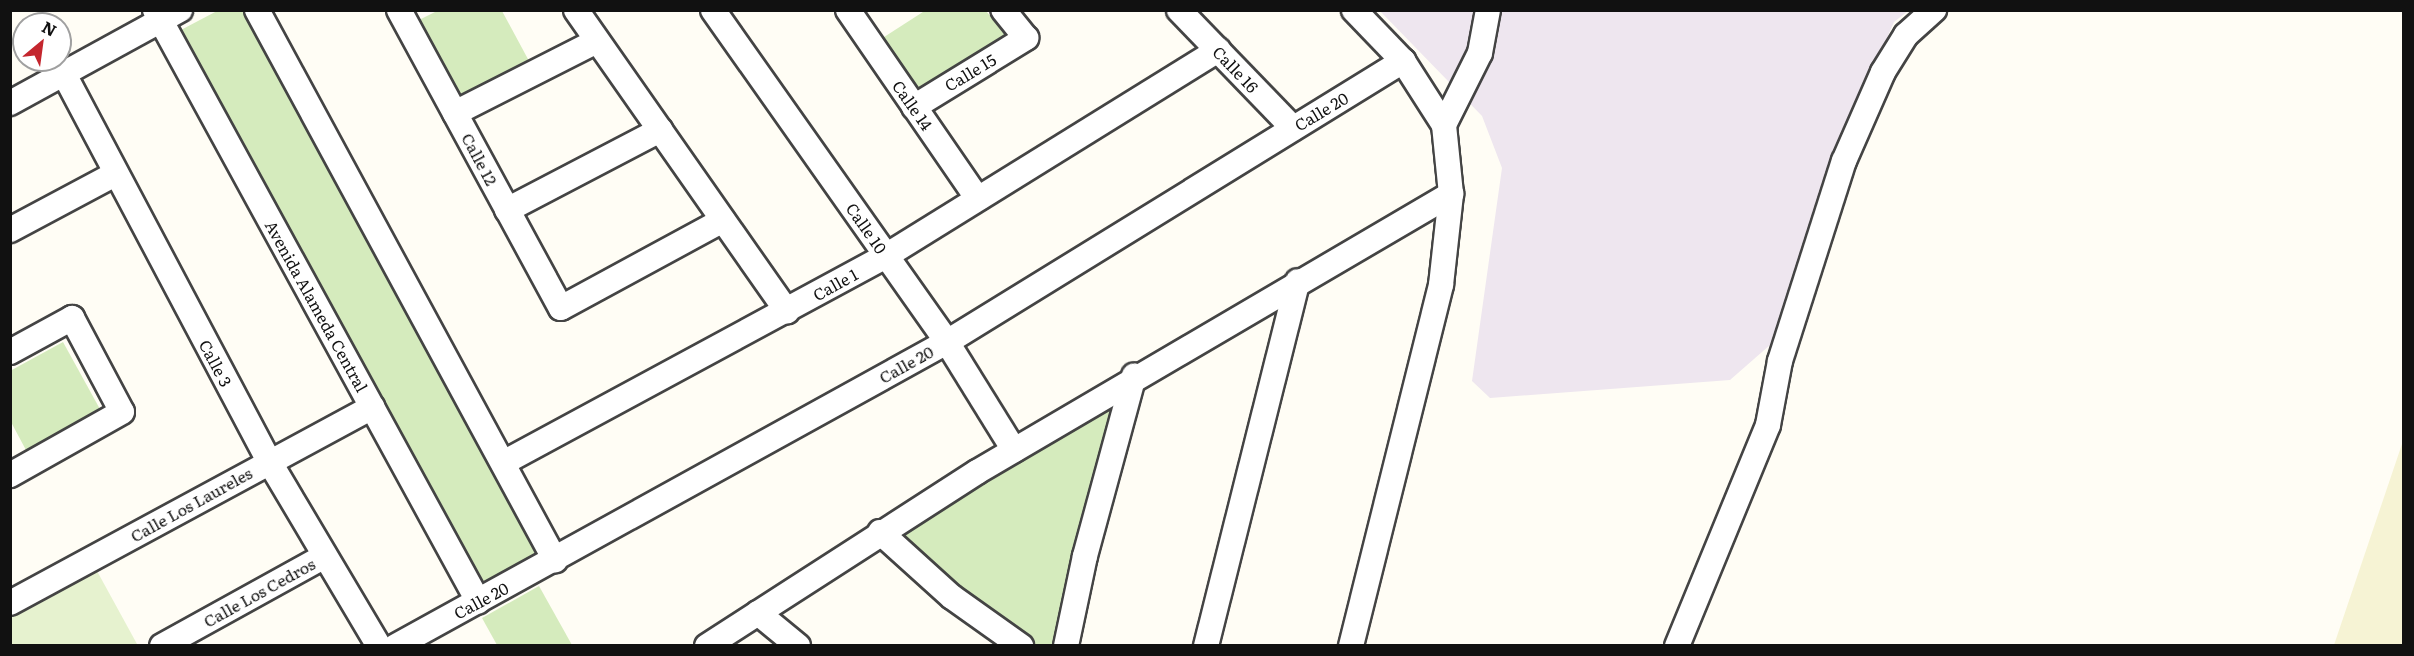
<!DOCTYPE html>
<html>
<head>
<meta charset="utf-8">
<style>
  body { margin:0 }
  #map { position:relative; width:2414px; height:656px; overflow:hidden; background:#fffdf5; font-family:Literata,serif }
  div>[style] { position:absolute }
  .industrial>* { inset:0; background:#eee6ef }
  .farmland>* { inset:0; background:#f6f3d4 }
  .green>* { inset:0; background:#d5ebbd }
  .pitch>* { inset:0; background:#e6f2cf }
  .roads { filter:drop-shadow(2px 0 #444) drop-shadow(-2px 0 #444) drop-shadow(0 2px #444) drop-shadow(0 -2px #444) }
  .minor>* { height:24px; margin:-12px; padding:0 12px; transform-origin:12px; border-radius:12px; background:#fff }
  span { translate:-50% -50%; white-space:nowrap; text-align:center; line-height:1.15; -webkit-text-stroke:6px #fff; paint-order:stroke }
  .street-label { font-size:16px; color:#111 }
  .frame { position:absolute; inset:0; border:12px solid #111; pointer-events:none }
  .north { position:absolute; left:12px; top:12px; width:60px; height:60px; box-sizing:border-box; background:#fff; border:2px solid #a0a0a0; border-radius:50%; rotate:29deg; font-size:16px; font-weight:700; line-height:24px; text-align:center; color:#111 }
  .north::after { content:''; display:block; margin:auto; width:21px; height:27px; background:#c4262e; clip-path:polygon(50% 0,100% 100%,50% 72%,0 100%) }
</style>
</head>
<body>
<div id="map">
  <div class="industrial">
    <div style="clip-path:polygon(1380px 11px,1908px 11px,1894px 22px,1827px 174px,1770px 345px,1730px 380px,1490px 398px,1472px 381px,1502px 168px,1482px 116px)"></div>
  </div>
  <div class="farmland">
    <div style="clip-path:polygon(2403px 441px,2403px 645px,2334px 645px)"></div>
  </div>
  <div class="green">
    <div style="clip-path:polygon(926px 10px,986px 11px,1008px 37px,919px 91px,881px 39px)"></div>
    <div style="clip-path:polygon(217px 11px,245px 11px,542px 554px,482px 586px,179px 31px)"></div>
    <div style="clip-path:polygon(437px 11px,502px 11px,529px 61px,460px 96px,417px 21px)"></div>
    <div style="clip-path:polygon(63px 342px,101px 411px,27px 452px,11px 422px,10px 371px)"></div>
    <div style="clip-path:polygon(1112px 403px,1057px 645px,1035px 645px,902px 545px,907px 527px)"></div>
    <div style="clip-path:polygon(539px 586px,572px 645px,497px 645px,482px 618px)"></div>
  </div>
  <div class="pitch">
    <div style="clip-path:polygon(97px 571px,137px 644px,11px 645px,11px 618px)"></div>
  </div>
  <div class="roads">
    <div class="minor">
      <div style="left:155px;top:10px;width:674px;rotate:61.34deg"></div>
      <div style="left:257px;top:10px;width:626px;rotate:61.55deg"></div>
      <div style="left:399px;top:10px;width:339px;rotate:61.5deg"></div>
      <div style="left:561px;top:308px;width:184px;rotate:-28.5deg"></div>
      <div style="left:576px;top:10px;width:368px;rotate:55deg"></div>
      <div style="left:713px;top:10px;width:406px;rotate:54.8deg"></div>
      <div style="left:947px;top:342px;width:127px;rotate:58.2deg"></div>
      <div style="left:848px;top:10px;width:229px;rotate:55.5deg"></div>
      <div style="left:1179px;top:10px;width:164px;rotate:46deg"></div>
      <div style="left:64px;top:74px;width:438px;rotate:62.1deg"></div>
      <div style="left:269px;top:461px;width:215px;rotate:59.3deg"></div>
      <div style="left:10px;top:103px;width:194px;rotate:-28.7deg"></div>
      <div style="left:914px;top:107px;width:132px;rotate:-31.6deg"></div>
      <div style="left:1026px;top:38px;width:36px;rotate:-129deg"></div>
      <div style="left:455px;top:113px;width:159px;rotate:-26.9deg"></div>
      <div style="left:1444px;top:125px;width:80px;rotate:-63.4deg"></div>
      <div style="left:1480px;top:53px;width:44px;rotate:-79.5deg"></div>
      <div style="left:507px;top:210px;width:173px;rotate:-27.6deg"></div>
      <div style="left:10px;top:230px;width:119px;rotate:-28.1deg"></div>
      <div style="left:10px;top:352px;width:71px;rotate:-28.7deg"></div>
      <div style="left:72px;top:318px;width:106px;rotate:62deg"></div>
      <div style="left:122px;top:412px;width:129px;rotate:150.6deg"></div>
      <div style="left:503px;top:463px;width:435px;rotate:-28.4deg"></div>
      <div style="left:886px;top:256px;width:391px;rotate:-31.8deg"></div>
      <div style="left:880px;top:532px;width:97px;rotate:42.1deg"></div>
      <div style="left:952px;top:597px;width:85px;rotate:35.4deg"></div>
      <div style="left:10px;top:603px;width:412px;rotate:-28.4deg"></div>
      <div style="left:758px;top:613px;width:52px;rotate:39.5deg"></div>
      <div style="left:162px;top:646px;width:186px;rotate:-28.9deg"></div>
      <div style="left:396px;top:646px;width:629px;rotate:-28.89deg"></div>
      <div style="left:947px;top:342px;width:536px;rotate:-31.64deg"></div>
      <div style="left:707px;top:646px;width:321px;rotate:-32.8deg"></div>
      <div style="left:977px;top:472px;width:550px;rotate:-30.39deg"></div>
      <div style="left:1066px;top:646px;width:92px;rotate:-78.1deg"></div>
      <div style="left:1085px;top:556px;width:187px;rotate:-74.8deg"></div>
      <div style="left:1206px;top:646px;width:376px;rotate:-75.9deg"></div>
      <div style="left:1351px;top:646px;width:372px;rotate:-76deg"></div>
      <div style="left:1441px;top:285px;width:92px;rotate:-83.7deg"></div>
      <div style="left:1451px;top:194px;width:69px;rotate:-95.8deg"></div>
      <div style="left:1444px;top:125px;width:76px;rotate:-122.6deg"></div>
      <div style="left:1403px;top:61px;width:71px;rotate:-133.9deg"></div>
      <div style="left:1677px;top:646px;width:239px;rotate:-67.6deg"></div>
      <div style="left:1768px;top:425px;width:65px;rotate:-79.4deg"></div>
      <div style="left:1780px;top:361px;width:210px;rotate:-72.3deg"></div>
      <div style="left:1844px;top:161px;width:97px;rotate:-66.3deg"></div>
      <div style="left:1883px;top:72px;width:44px;rotate:-58.1deg"></div>
      <div style="left:1906px;top:35px;width:38px;rotate:-42deg"></div>
    </div>
  </div>
  <div class="street-label">
    <span style="left:1236px;top:69px;rotate:46deg">Calle 16</span>
    <span style="left:970px;top:72px;rotate:-31deg">Calle 15</span>
    <span style="left:913px;top:105px;rotate:55deg">Calle 14</span>
    <span style="left:1321px;top:111px;rotate:-31deg">Calle 20</span>
    <span style="left:480px;top:159px;rotate:62deg">Calle 12</span>
    <span style="left:867px;top:228px;rotate:55deg">Calle 10</span>
    <span style="left:835px;top:284px;rotate:-29deg">Calle 1</span>
    <span style="left:317px;top:306px;rotate:61deg">Avenida Alameda Central</span>
    <span style="left:216px;top:363px;rotate:62deg">Calle 3</span>
    <span style="left:906px;top:364px;rotate:-29deg">Calle 20</span>
    <span style="left:191px;top:504px;rotate:-29deg">Calle Los Laureles</span>
    <span style="left:259px;top:592px;rotate:-29deg">Calle Los Cedros</span>
    <span style="left:481px;top:600px;rotate:-28deg">Calle 20</span>
  </div>
  <div class="frame"></div>
  <div class="north">N</div>
</div>
</body>
</html>
